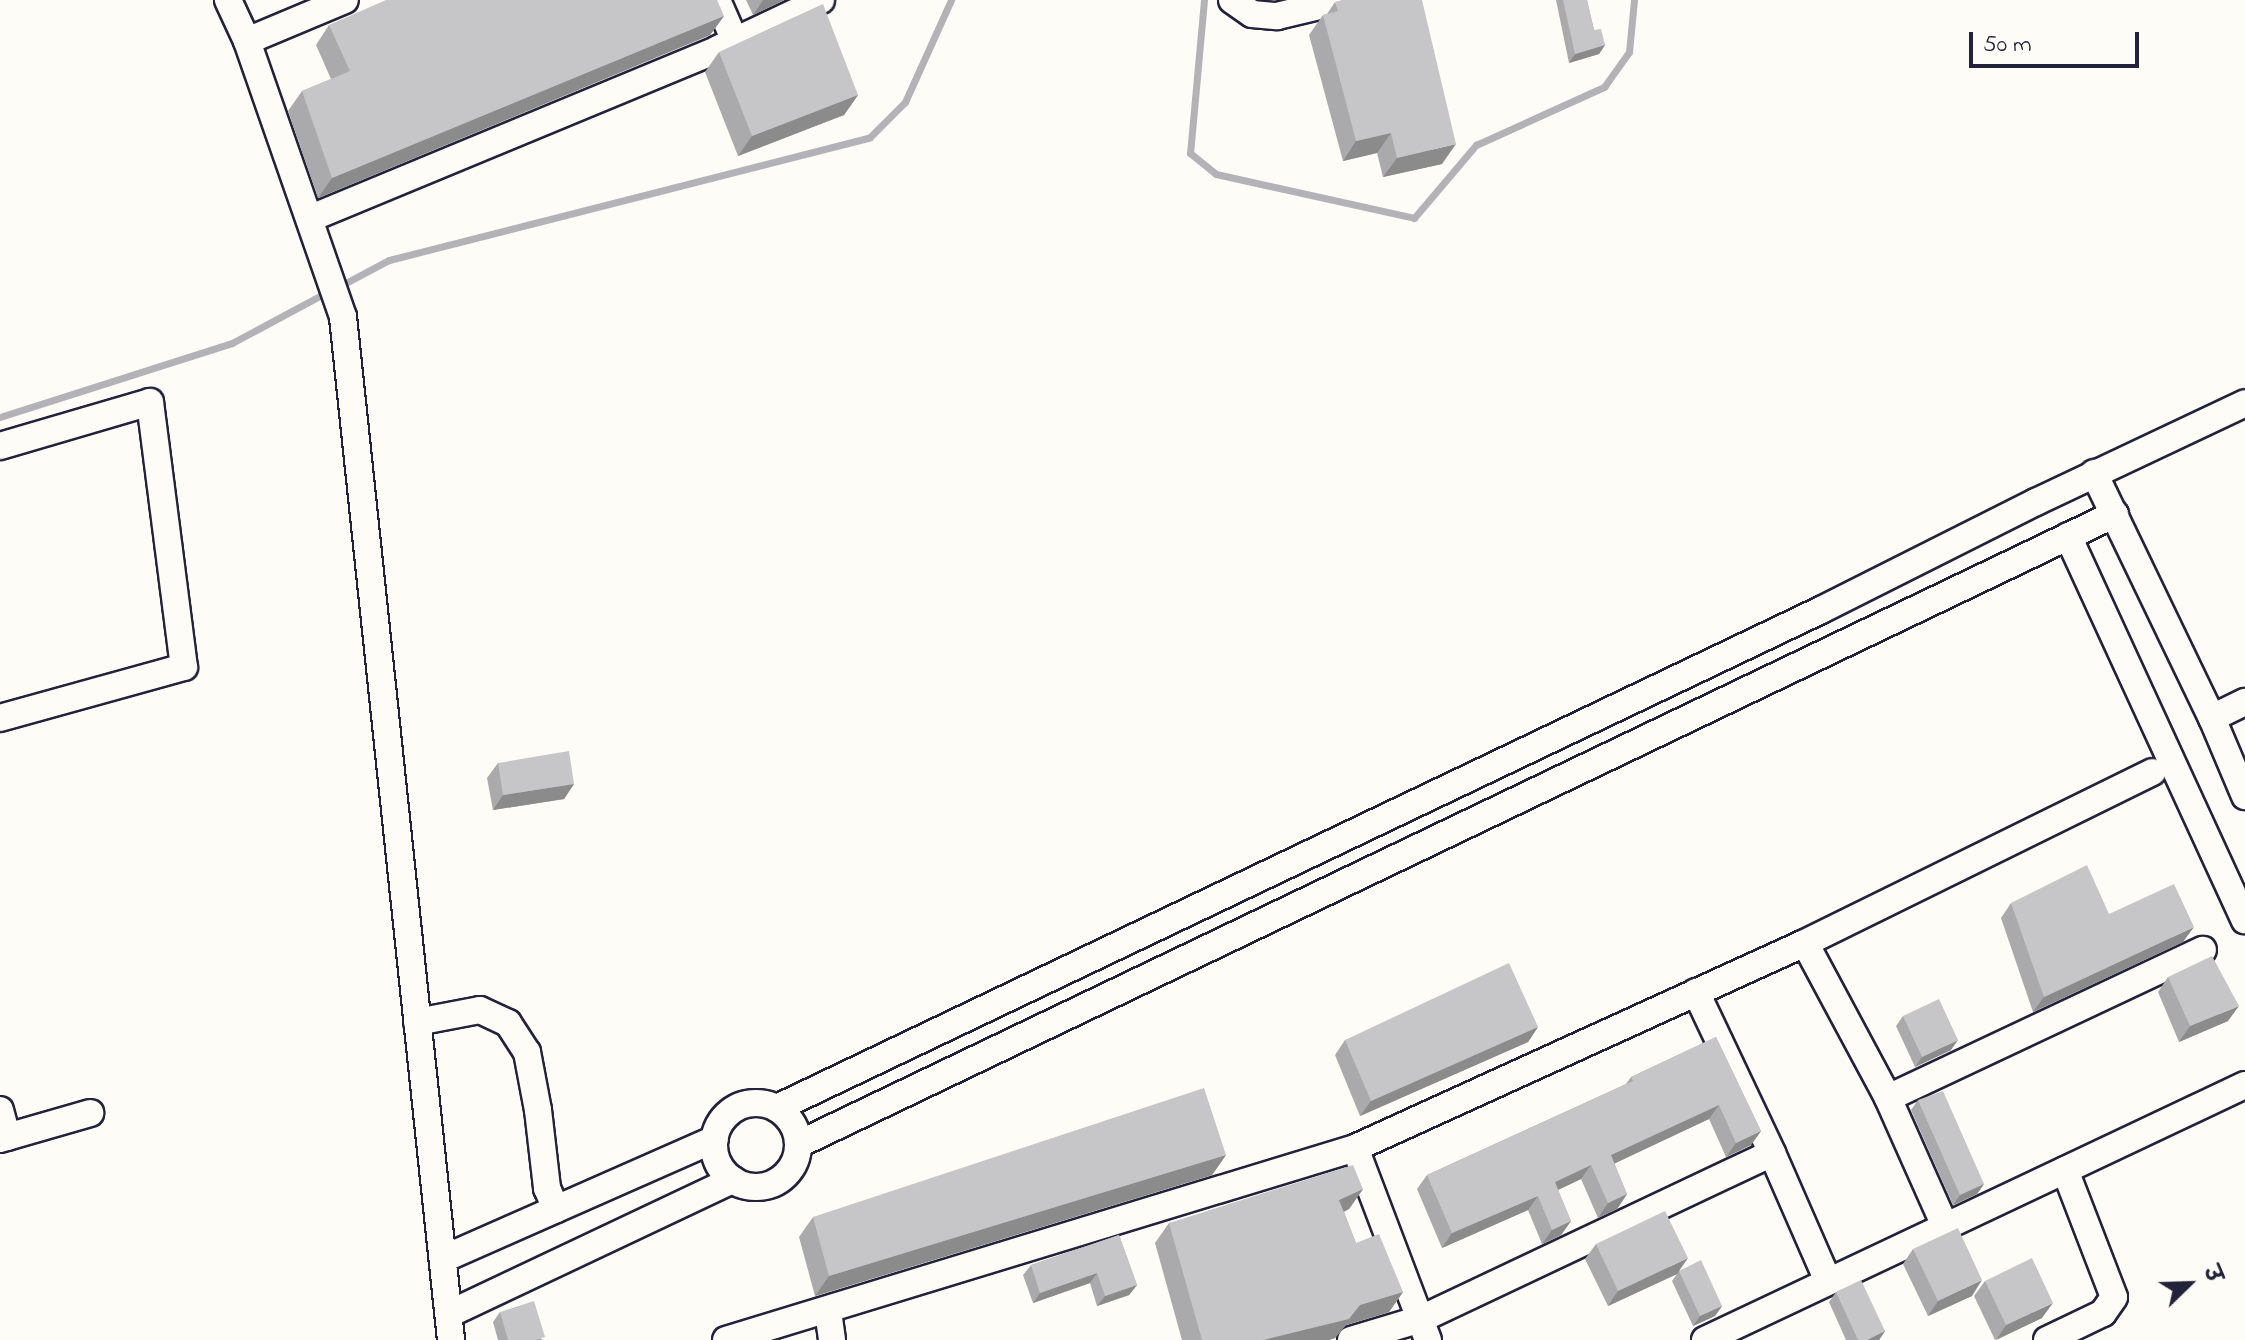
<!DOCTYPE html>
<html>
<head>
<meta charset="utf-8">
<style>
	body { margin:0 }
	#map { position:relative; width:2245px; height:1340px; overflow:hidden; background:#fdfcf7; font-family:"Indie Flower","Playpen Sans Deva",sans-serif }
	div>[style] { position:absolute }
	.stream>* { height:7px; margin:-3.5px; padding:0 3.5px; transform-origin:3.5px; border-radius:3.5px; background:#b2b2b7 }
	.roads { filter:drop-shadow(2px 0 #22223b) drop-shadow(-2px 0 #22223b) drop-shadow(0 2px #22223b) drop-shadow(0 -2px #22223b) }
	.minor>* { height:26px; margin:-13px; padding:0 13px; transform-origin:13px; border-radius:13px; background:#fdfcf7 }
	.minor>.ring { margin:-13px; padding:0; box-sizing:content-box; background:none; border:26px solid #fdfcf7; border-radius:50% }
	.wall>* { inset:0; background:#aaaaac }
	.shaded-wall>* { inset:0; background:#8b8b8c }
	.building>* { inset:0; background:#c6c6c8 }
	span { translate:-50% -50%; white-space:nowrap; text-align:center; line-height:1.15; -webkit-text-stroke:6px #fdfcf7; paint-order:stroke }
	.north { position:absolute; left:2149px; top:1244px; width:80px; height:80px; -webkit-text-stroke:6px #fdfcf7; paint-order:stroke; rotate:67deg; font-size:22px; font-weight:700; line-height:32px; text-align:center; color:#22223b }
	.north::after { content:''; display:block; margin:auto; width:28px; height:36px; background:#22223b; clip-path:polygon(50% 0,100% 100%,50% 72%,0 100%) }
	.scale { position:absolute; left:1969px; top:32px; width:170px; height:36px; box-sizing:border-box; border:4px solid #22223b; border-top:0; padding-left:10px; font-size:24px; line-height:28px; white-space:nowrap; color:#22223b; -webkit-text-stroke:6px #fdfcf7; paint-order:stroke }
</style>
</head>
<body>
<div id="map">
	<div class="stream">
		<div style="left:1204px;top:0;width:154px;rotate:95.2deg"></div>
		<div style="left:1190px;top:153px;width:33px;rotate:39deg"></div>
		<div style="left:1216px;top:174px;width:203px;rotate:12.5deg"></div>
		<div style="left:1414px;top:218px;width:96px;rotate:-49.7deg"></div>
		<div style="left:1476px;top:145px;width:141px;rotate:-24.4deg"></div>
		<div style="left:1604px;top:87px;width:43px;rotate:-54.5deg"></div>
		<div style="left:1629px;top:52px;width:52px;rotate:-84.5deg"></div>
		<div style="left:340px;top:286px;width:55px;rotate:-28deg"></div>
		<div style="left:389px;top:260px;width:496px;rotate:-14.3deg"></div>
		<div style="left:870px;top:137px;width:49px;rotate:-45deg"></div>
		<div style="left:905px;top:102px;width:112px;rotate:-65.7deg"></div>
		<div style="left:0;top:417px;width:244px;rotate:-17.7deg"></div>
		<div style="left:232px;top:343px;width:110px;rotate:-28.2deg"></div>
	</div>
	<div class="roads">
		<div class="minor">
			<div style="left:228px;top:0;width:45px;rotate:65.1deg"></div>
			<div style="left:247px;top:41px;width:292px;rotate:70.8deg"></div>
			<div style="left:343px;top:317px;width:1029px;rotate:83.97deg"></div>
			<div style="left:717px;top:0;width:45px;rotate:66.3deg"></div>
			<div style="left:1232px;top:0;width:24px;rotate:35deg"></div>
			<div style="left:1252px;top:14px;width:25px;rotate:5deg"></div>
			<div style="left:1277px;top:16px;width:69px;rotate:-13.4deg"></div>
			<div style="left:247px;top:41px;width:106px;rotate:-22.7deg"></div>
			<div style="left:311px;top:218px;width:441px;rotate:-22.5deg"></div>
			<div style="left:718px;top:49px;width:114px;rotate:-25.4deg"></div>
			<div style="left:0;top:446px;width:156px;rotate:-16.3deg"></div>
			<div style="left:150px;top:402px;width:267px;rotate:82.7deg"></div>
			<div style="left:184px;top:667px;width:191px;rotate:164.5deg"></div>
			<div style="left:2094px;top:473px;width:272px;rotate:64.3deg"></div>
			<div style="left:2212px;top:718px;width:85px;rotate:67.1deg"></div>
			<div style="left:2068px;top:536px;width:423px;rotate:65.3deg"></div>
			<div style="left:2212px;top:718px;width:37px;rotate:-26deg"></div>
			<div style="left:1805px;top:943px;width:176px;rotate:61.8deg"></div>
			<div style="left:1888px;top:1098px;width:348px;rotate:-25.2deg"></div>
			<div style="left:1696px;top:992px;width:178px;rotate:64.7deg"></div>
			<div style="left:417px;top:1022px;width:64px;rotate:-10.8deg"></div>
			<div style="left:480px;top:1010px;width:31px;rotate:25deg"></div>
			<div style="left:508px;top:1023px;width:35px;rotate:57deg"></div>
			<div style="left:527px;top:1052px;width:59px;rotate:79.3deg"></div>
			<div style="left:538px;top:1110px;width:79px;rotate:83.4deg"></div>
			<div style="left:547px;top:1188px;width:23px;rotate:67deg"></div>
			<div style="left:1888px;top:1098px;width:140px;rotate:66deg"></div>
			<div class="ring" style="left:714px;top:1103px;width:58px;height:58px"></div>
			<div style="left:777px;top:1108px;width:1157px;rotate:-25.5deg"></div>
			<div style="left:1821px;top:610px;width:241px;rotate:-26.7deg"></div>
			<div style="left:2036px;top:502px;width:231px;rotate:-25.3deg"></div>
			<div style="left:0;top:1110px;width:28px;rotate:75deg"></div>
			<div style="left:0;top:1139px;width:94px;rotate:-16.1deg"></div>
			<div style="left:799px;top:1144px;width:1459px;rotate:-25.58deg"></div>
			<div style="left:443px;top:1259px;width:297px;rotate:-23.8deg"></div>
			<div style="left:828px;top:1311px;width:29px;rotate:82deg"></div>
			<div style="left:449px;top:1314px;width:314px;rotate:-25.3deg"></div>
			<div style="left:726px;top:1340px;width:658px;rotate:-16.97deg"></div>
			<div style="left:1351px;top:1340px;width:73px;rotate:-16.7deg"></div>
			<div style="left:1421px;top:1319px;width:388px;rotate:-25.3deg"></div>
			<div style="left:1772px;top:1153px;width:140px;rotate:66.4deg"></div>
			<div style="left:1428px;top:1340px;width:205px;rotate:-110.8deg"></div>
			<div style="left:1355px;top:1148px;width:494px;rotate:-24.5deg"></div>
			<div style="left:1805px;top:943px;width:387px;rotate:-26.2deg"></div>
			<div style="left:1705px;top:1340px;width:597px;rotate:-25.28deg"></div>
			<div style="left:2047px;top:1340px;width:62px;rotate:-25.7deg"></div>
			<div style="left:2103px;top:1313px;width:19px;rotate:-55deg"></div>
			<div style="left:2114px;top:1297px;width:136px;rotate:-111.1deg"></div>
		</div>
	</div>
	<div class="wall">
		<div style="clip-path:polygon(746px 0,784px 0,753px 15px)"></div>
		<div style="clip-path:polygon(1556px 0,1587px 0,1594px 30px,1605px 45px,1599px 54px,1569px 63px)"></div>
		<div style="clip-path:polygon(1335px 2px,1442px 164px,1383px 177px,1377px 153px,1343px 161px,1309px 35px,1323px 15px,1327px 14px)"></div>
		<div style="clip-path:polygon(724px 16px,710px 35px,318px 198px,288px 111px,302px 91px,331px 79px,316px 45px,329px 25px)"></div>
		<div style="clip-path:polygon(719px 52px,858px 95px,844px 115px,738px 156px,705px 72px)"></div>
		<div style="clip-path:polygon(498px 763px,574px 784px,564px 799px,493px 810px,487px 778px)"></div>
		<div style="clip-path:polygon(2011px 903px,2109px 914px,2183px 942px,2033px 1012px,2001px 918px)"></div>
		<div style="clip-path:polygon(2168px 977px,2228px 1021px,2179px 1042px,2158px 992px)"></div>
		<div style="clip-path:polygon(1903px 1016px,1951px 1050px,1915px 1067px,1896px 1026px)"></div>
		<div style="clip-path:polygon(1538px 1027px,1528px 1042px,1360px 1116px,1335px 1055px,1345px 1040px)"></div>
		<div style="clip-path:polygon(1716px 1037px,1761px 1131px,1751px 1145px,1726px 1157px,1709px 1119px,1614px 1163px,1627px 1194px,1617px 1209px,1598px 1218px,1581px 1179px,1558px 1190px,1571px 1221px,1561px 1235px,1542px 1244px,1528px 1210px,1442px 1248px,1417px 1189px,1427px 1175px,1626px 1084px,1631px 1077px)"></div>
		<div style="clip-path:polygon(1918px 1100px,1984px 1184px,1977px 1194px,1953px 1205px,1911px 1110px)"></div>
		<div style="clip-path:polygon(1226px 1155px,1212px 1175px,815px 1296px,799px 1237px,813px 1217px)"></div>
		<div style="clip-path:polygon(1363px 1189px,1349px 1209px,1344px 1212px,1356px 1243px,1403px 1292px,1389px 1312px,1346px 1325px,1335px 1338px,1329px 1340px,1182px 1340px,1155px 1243px,1169px 1223px)"></div>
		<div style="clip-path:polygon(1119px 1235px,1137px 1285px,1129px 1295px,1097px 1306px,1090px 1283px,1033px 1303px,1023px 1275px,1031px 1265px)"></div>
		<div style="clip-path:polygon(1596px 1244px,1679px 1270px,1722px 1306px,1715px 1316px,1693px 1326px,1672px 1281px,1677px 1274px,1608px 1306px,1585px 1259px)"></div>
		<div style="clip-path:polygon(1913px 1249px,1972px 1296px,1928px 1316px,1903px 1264px)"></div>
		<div style="clip-path:polygon(1985px 1281px,2042px 1318px,1995px 1340px,1974px 1296px)"></div>
		<div style="clip-path:polygon(1836px 1292px,1885px 1331px,1879px 1340px,1846px 1340px,1829px 1302px)"></div>
		<div style="clip-path:polygon(500px 1312px,543px 1340px,498px 1340px,493px 1322px)"></div>
	</div>
	<div class="shaded-wall">
		<div style="clip-path:polygon(763px 0,784px 0,753px 15px)"></div>
		<div style="clip-path:polygon(724px 16px,710px 35px,318px 198px,332px 178px)"></div>
		<div style="clip-path:polygon(1605px 45px,1599px 54px,1569px 63px,1575px 54px)"></div>
		<div style="clip-path:polygon(858px 95px,844px 115px,738px 156px,752px 136px)"></div>
		<div style="clip-path:polygon(1391px 133px,1377px 153px,1343px 161px,1356px 141px)"></div>
		<div style="clip-path:polygon(1456px 144px,1442px 164px,1383px 177px,1397px 158px)"></div>
		<div style="clip-path:polygon(574px 784px,564px 799px,493px 810px,503px 795px)"></div>
		<div style="clip-path:polygon(2194px 927px,2183px 942px,2033px 1012px,2044px 997px)"></div>
		<div style="clip-path:polygon(2239px 1006px,2228px 1021px,2179px 1042px,2190px 1026px)"></div>
		<div style="clip-path:polygon(1538px 1027px,1528px 1042px,1360px 1116px,1371px 1101px)"></div>
		<div style="clip-path:polygon(1958px 1040px,1951px 1050px,1915px 1067px,1922px 1057px)"></div>
		<div style="clip-path:polygon(1719px 1105px,1709px 1119px,1601px 1170px,1611px 1155px)"></div>
		<div style="clip-path:polygon(1761px 1131px,1751px 1145px,1726px 1157px,1736px 1143px)"></div>
		<div style="clip-path:polygon(1226px 1155px,1212px 1175px,815px 1296px,829px 1276px)"></div>
		<div style="clip-path:polygon(1591px 1165px,1581px 1179px,1545px 1196px,1555px 1182px)"></div>
		<div style="clip-path:polygon(1984px 1184px,1977px 1194px,1953px 1205px,1960px 1195px)"></div>
		<div style="clip-path:polygon(1363px 1189px,1349px 1209px,1326px 1220px,1339px 1200px)"></div>
		<div style="clip-path:polygon(1627px 1194px,1617px 1209px,1598px 1218px,1608px 1203px)"></div>
		<div style="clip-path:polygon(1538px 1196px,1528px 1210px,1442px 1248px,1452px 1233px)"></div>
		<div style="clip-path:polygon(1571px 1221px,1561px 1235px,1542px 1244px,1552px 1230px)"></div>
		<div style="clip-path:polygon(1688px 1258px,1677px 1274px,1608px 1306px,1618px 1291px)"></div>
		<div style="clip-path:polygon(1097px 1273px,1090px 1283px,1033px 1303px,1040px 1293px)"></div>
		<div style="clip-path:polygon(1982px 1280px,1972px 1296px,1928px 1316px,1938px 1301px)"></div>
		<div style="clip-path:polygon(1137px 1285px,1129px 1295px,1097px 1306px,1105px 1296px)"></div>
		<div style="clip-path:polygon(1403px 1292px,1389px 1312px,1346px 1325px,1335px 1338px,1329px 1340px,1263px 1340px,1360px 1305px)"></div>
		<div style="clip-path:polygon(2053px 1303px,2042px 1318px,1996px 1340px,2006px 1325px)"></div>
		<div style="clip-path:polygon(1722px 1306px,1715px 1316px,1693px 1326px,1700px 1316px)"></div>
		<div style="clip-path:polygon(1885px 1331px,1879px 1340px,1867px 1340px)"></div>
	</div>
	<div class="building">
		<div style="clip-path:polygon(386px 0,717px 0,724px 16px,332px 178px,302px 91px,350px 71px,329px 25px)"></div>
		<div style="clip-path:polygon(1342px 0,1422px 0,1456px 144px,1397px 158px,1391px 133px,1356px 141px,1323px 15px,1338px 11px,1335px 2px)"></div>
		<div style="clip-path:polygon(1563px 0,1587px 0,1594px 30px,1601px 29px,1605px 45px,1575px 54px)"></div>
		<div style="clip-path:polygon(823px 4px,858px 95px,752px 136px,719px 52px)"></div>
		<div style="clip-path:polygon(569px 751px,574px 784px,503px 795px,498px 763px)"></div>
		<div style="clip-path:polygon(2087px 865px,2109px 914px,2174px 884px,2194px 927px,2044px 997px,2011px 903px)"></div>
		<div style="clip-path:polygon(2212px 956px,2239px 1006px,2190px 1026px,2168px 977px)"></div>
		<div style="clip-path:polygon(1509px 963px,1538px 1027px,1371px 1101px,1345px 1040px)"></div>
		<div style="clip-path:polygon(1939px 999px,1958px 1040px,1922px 1057px,1903px 1016px)"></div>
		<div style="clip-path:polygon(1716px 1037px,1761px 1131px,1736px 1143px,1719px 1105px,1611px 1155px,1627px 1194px,1608px 1203px,1591px 1165px,1555px 1182px,1571px 1221px,1552px 1230px,1538px 1196px,1452px 1233px,1427px 1175px,1633px 1081px,1631px 1077px)"></div>
		<div style="clip-path:polygon(1204px 1088px,1226px 1155px,829px 1276px,813px 1217px)"></div>
		<div style="clip-path:polygon(1943px 1091px,1984px 1184px,1960px 1195px,1918px 1100px)"></div>
		<div style="clip-path:polygon(1353px 1165px,1363px 1189px,1339px 1200px,1356px 1243px,1379px 1234px,1403px 1292px,1360px 1305px,1349px 1319px,1263px 1340px,1202px 1340px,1169px 1223px)"></div>
		<div style="clip-path:polygon(1665px 1211px,1688px 1258px,1618px 1291px,1596px 1244px)"></div>
		<div style="clip-path:polygon(1958px 1228px,1982px 1280px,1938px 1301px,1913px 1249px)"></div>
		<div style="clip-path:polygon(1119px 1235px,1137px 1285px,1105px 1296px,1097px 1273px,1040px 1293px,1031px 1265px)"></div>
		<div style="clip-path:polygon(2032px 1258px,2053px 1303px,2006px 1325px,1985px 1281px)"></div>
		<div style="clip-path:polygon(1701px 1260px,1722px 1306px,1700px 1316px,1679px 1271px)"></div>
		<div style="clip-path:polygon(1861px 1280px,1885px 1331px,1867px 1340px,1858px 1340px,1836px 1292px)"></div>
		<div style="clip-path:polygon(534px 1301px,545px 1337px,535px 1340px,508px 1340px,500px 1312px)"></div>
	</div>
	<div class="north">उ</div>
	<div class="scale">50 m</div>
</div>
</body>
</html>
